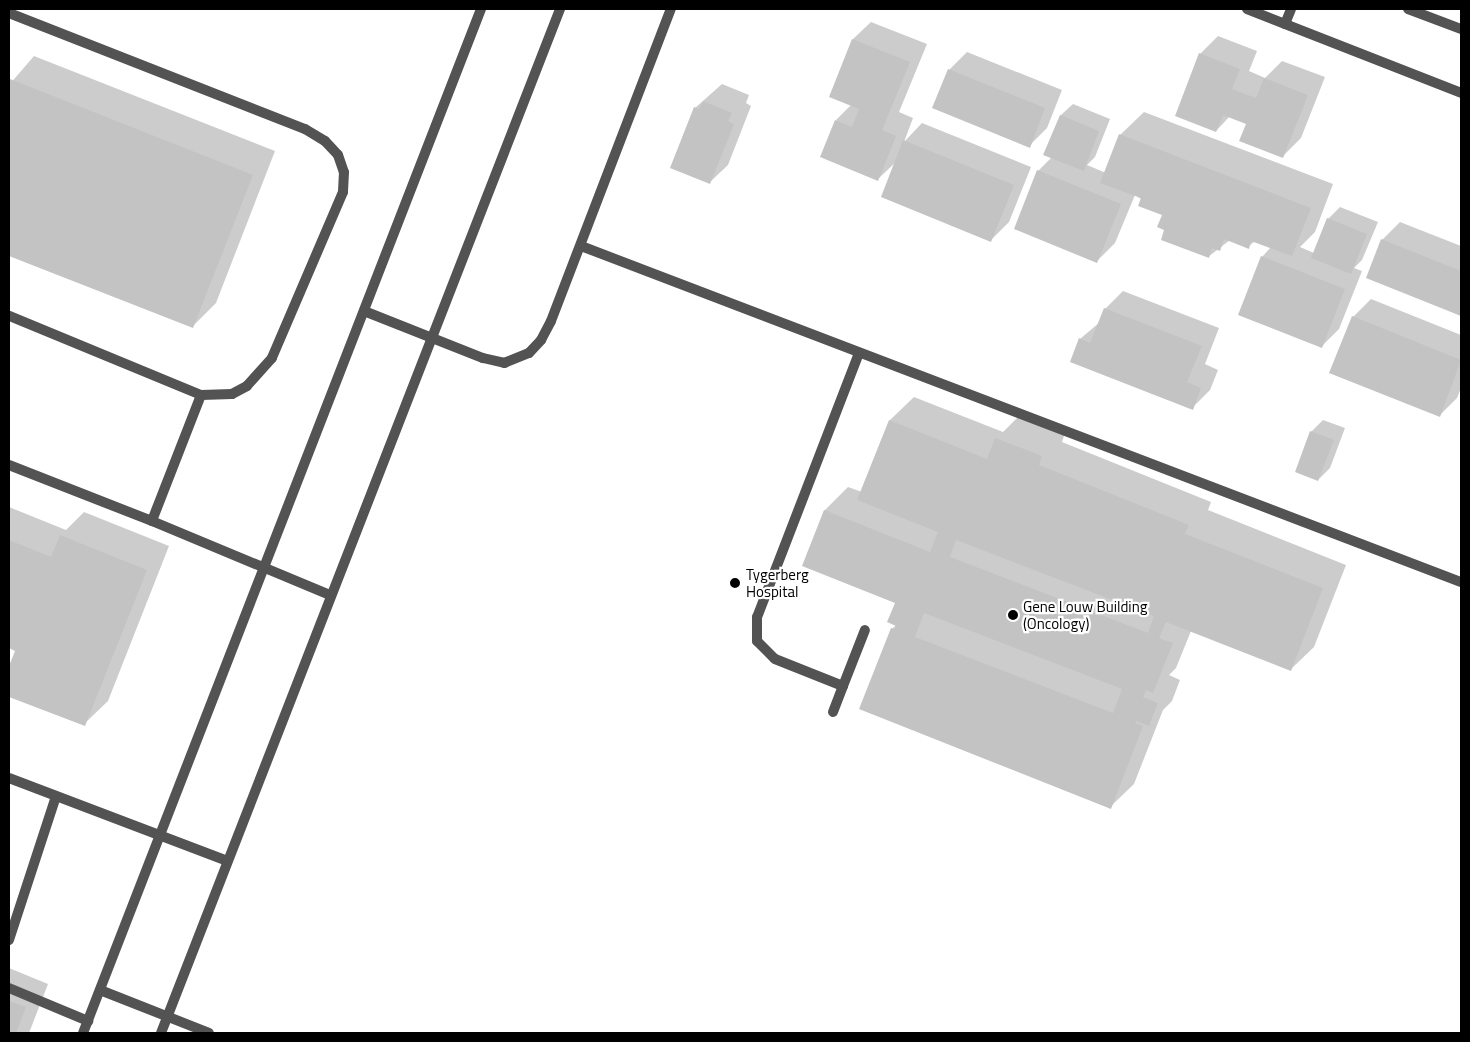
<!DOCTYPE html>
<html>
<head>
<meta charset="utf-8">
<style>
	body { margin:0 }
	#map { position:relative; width:1470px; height:1042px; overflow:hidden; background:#fff; font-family:"Titillium Web",sans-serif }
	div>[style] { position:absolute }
	.shadow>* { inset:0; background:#0003 }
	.building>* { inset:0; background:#c3c3c3 }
	.lane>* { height:10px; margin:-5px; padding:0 5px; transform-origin:5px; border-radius:5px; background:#535353 }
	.street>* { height:10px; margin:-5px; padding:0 5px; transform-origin:5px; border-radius:5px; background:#535353 }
	.dots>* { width:14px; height:14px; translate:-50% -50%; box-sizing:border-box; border:2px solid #fff; border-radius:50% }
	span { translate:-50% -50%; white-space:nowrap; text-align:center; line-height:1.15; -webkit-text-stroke:4.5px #fff; paint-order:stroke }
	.poi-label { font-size:15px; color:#000 }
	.left { translate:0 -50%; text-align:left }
	.frame { position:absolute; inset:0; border:10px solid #000; pointer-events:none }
</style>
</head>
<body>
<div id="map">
	<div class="shadow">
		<div style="clip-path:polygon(871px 22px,927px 44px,899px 112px,913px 118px,904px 142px,922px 123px,1031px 167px,1009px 222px,991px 240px,897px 161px,878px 179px,836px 120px,852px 104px,831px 96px,853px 39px)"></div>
		<div style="clip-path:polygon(1218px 36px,1257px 51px,1249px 71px,1265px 78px,1282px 61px,1325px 77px,1301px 138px,1283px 156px,1247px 123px,1230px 116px,1216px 131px,1200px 54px)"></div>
		<div style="clip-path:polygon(967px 52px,1062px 90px,1047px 128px,1029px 146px,949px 70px)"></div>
		<div style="clip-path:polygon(34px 56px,275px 151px,216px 303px,192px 327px,9px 254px,9px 85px)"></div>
		<div style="clip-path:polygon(722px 84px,749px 95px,746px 103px,751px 106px,728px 165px,710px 182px,695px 108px)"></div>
		<div style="clip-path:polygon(1073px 104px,1110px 119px,1095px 157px,1087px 165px,1106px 173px,1120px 135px,1144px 112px,1333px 184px,1315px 232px,1300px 247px,1314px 253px,1328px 219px,1340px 207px,1378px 222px,1362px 260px,1354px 268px,1362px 271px,1339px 329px,1321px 347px,1262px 257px,1271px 247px,1255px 241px,1248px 247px,1230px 240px,1208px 257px,1163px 214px,1135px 195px,1115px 243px,1097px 261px,1038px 171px,1052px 157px,1061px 115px)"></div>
		<div style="clip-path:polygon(1400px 222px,1461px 246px,1461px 315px,1368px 277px,1382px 240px)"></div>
		<div style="clip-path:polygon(1123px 291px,1219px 328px,1205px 364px,1218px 370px,1210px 390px,1192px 408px,1080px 339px,1100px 322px,1105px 309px)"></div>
		<div style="clip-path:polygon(1371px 299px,1461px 335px,1461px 388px,1457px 398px,1439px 416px,1353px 317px)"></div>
		<div style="clip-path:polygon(914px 397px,1003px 432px,1020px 415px,1065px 433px,1062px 442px,1211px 502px,1208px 510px,1346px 565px,1314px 647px,1290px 670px,1191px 631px,1176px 668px,1169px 675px,1180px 680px,1172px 701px,1163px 710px,1134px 784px,1110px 807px,892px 629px,896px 625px,896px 602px,803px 565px,825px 510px,848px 487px,862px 492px,890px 420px)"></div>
		<div style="clip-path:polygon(1323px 420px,1345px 428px,1330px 468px,1318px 480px,1311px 432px)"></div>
		<div style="clip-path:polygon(9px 507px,66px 530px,84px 512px,169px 546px,108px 701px,84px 724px,9px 695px,9px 670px,16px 650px,9px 647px)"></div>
		<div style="clip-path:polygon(9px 968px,48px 984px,29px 1033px,9px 1033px)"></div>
	</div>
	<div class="building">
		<div style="clip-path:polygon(852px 39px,910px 62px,882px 130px,896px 136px,878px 181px,820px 157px,835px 120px,852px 127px,859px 109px,829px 97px)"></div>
		<div style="clip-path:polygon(1199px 53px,1240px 69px,1232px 89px,1256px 98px,1264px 78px,1308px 95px,1283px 158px,1239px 141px,1246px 124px,1223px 115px,1216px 132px,1175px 116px)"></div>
		<div style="clip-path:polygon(948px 69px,1045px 108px,1030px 148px,932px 108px)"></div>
		<div style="clip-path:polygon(10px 79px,253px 175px,193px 328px,9px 256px)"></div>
		<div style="clip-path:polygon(703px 101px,732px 113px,728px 121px,734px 124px,710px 184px,670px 168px,694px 107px,699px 109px)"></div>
		<div style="clip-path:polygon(1060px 115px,1099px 131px,1084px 171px,1043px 155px)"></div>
		<div style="clip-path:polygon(1119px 134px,1311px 208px,1292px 256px,1251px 241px,1249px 249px,1224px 239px,1220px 251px,1212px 248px,1209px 258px,1161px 240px,1164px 230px,1157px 227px,1162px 215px,1138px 206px,1141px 198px,1100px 183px)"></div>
		<div style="clip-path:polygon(903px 140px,1014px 185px,991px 242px,881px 197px)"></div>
		<div style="clip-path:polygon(1037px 170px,1121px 204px,1097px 263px,1014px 229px)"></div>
		<div style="clip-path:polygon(1327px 218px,1367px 234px,1351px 274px,1311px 258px)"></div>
		<div style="clip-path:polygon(1381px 239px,1461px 271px,1461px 316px,1366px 278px)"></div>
		<div style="clip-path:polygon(1261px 256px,1345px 289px,1322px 348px,1238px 315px)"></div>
		<div style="clip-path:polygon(1104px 308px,1202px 346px,1187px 382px,1201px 388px,1193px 410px,1070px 362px,1079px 338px,1090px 343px)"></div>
		<div style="clip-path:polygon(1352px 316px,1461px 360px,1440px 417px,1329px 373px)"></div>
		<div style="clip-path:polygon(evenodd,889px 420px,987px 459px,995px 438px,1042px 456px,1039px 465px,1189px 525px,1185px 534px,1323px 588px,1291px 671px,1166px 622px,1159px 638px,1173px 643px,1153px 693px,1146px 690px,1143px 697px,1158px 703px,1149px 726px,1136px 721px,1135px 723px,1143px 726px,1111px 809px,859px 709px,891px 628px,895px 629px,896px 626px,887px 622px,895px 603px,802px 566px,824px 510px,930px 552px,938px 532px,857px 500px,889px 420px,956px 540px,1154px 616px,1148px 633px,950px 557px,956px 540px,889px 420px,924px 613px,1122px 689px,1113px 713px,915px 637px,924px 613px)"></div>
		<div style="clip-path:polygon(1310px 431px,1334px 440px,1318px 481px,1295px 472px)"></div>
		<div style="clip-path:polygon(60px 535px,147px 570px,85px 726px,9px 697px,9px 666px,15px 651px,9px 648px,9px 540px,51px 557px)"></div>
		<div style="clip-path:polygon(9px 1001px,26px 1007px,16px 1033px,9px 1033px)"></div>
	</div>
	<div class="lane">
		<div style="left:9px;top:13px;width:318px;rotate:21.4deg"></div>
		<div style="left:305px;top:129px;width:23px;rotate:31deg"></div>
		<div style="left:325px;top:141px;width:19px;rotate:47deg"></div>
		<div style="left:338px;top:155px;width:18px;rotate:71deg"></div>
		<div style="left:344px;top:172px;width:20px;rotate:93deg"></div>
		<div style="left:343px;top:192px;width:181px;rotate:113.2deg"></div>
		<div style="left:272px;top:358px;width:38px;rotate:132deg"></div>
		<div style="left:247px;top:386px;width:17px;rotate:152deg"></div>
		<div style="left:232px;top:394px;width:31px;rotate:178deg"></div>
		<div style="left:201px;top:395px;width:208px;rotate:-157.6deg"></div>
		<div style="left:581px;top:246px;width:942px;rotate:20.9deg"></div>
		<div style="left:364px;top:311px;width:128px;rotate:21.6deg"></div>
		<div style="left:483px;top:358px;width:22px;rotate:13deg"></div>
		<div style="left:504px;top:363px;width:27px;rotate:-22deg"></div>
		<div style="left:529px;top:353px;width:18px;rotate:-47deg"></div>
		<div style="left:541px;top:340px;width:21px;rotate:-62deg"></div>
		<div style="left:551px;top:321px;width:334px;rotate:-69deg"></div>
		<div style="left:859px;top:353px;width:283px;rotate:111.1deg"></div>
		<div style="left:757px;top:617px;width:24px;rotate:90deg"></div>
		<div style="left:757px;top:641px;width:25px;rotate:45deg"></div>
		<div style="left:775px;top:659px;width:73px;rotate:21.7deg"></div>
		<div style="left:843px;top:686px;width:60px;rotate:-68.6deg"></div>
		<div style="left:201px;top:395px;width:135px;rotate:111.3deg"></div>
		<div style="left:152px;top:521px;width:193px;rotate:22.6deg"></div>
		<div style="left:9px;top:465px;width:154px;rotate:21.4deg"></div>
		<div style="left:833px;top:712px;width:28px;rotate:-69deg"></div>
		<div style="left:9px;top:778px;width:233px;rotate:20.8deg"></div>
		<div style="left:9px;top:940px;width:151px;rotate:-71.9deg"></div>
		<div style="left:9px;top:988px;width:86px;rotate:22.7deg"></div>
		<div style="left:100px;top:990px;width:117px;rotate:21.5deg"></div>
	</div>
	<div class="street">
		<div style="left:1247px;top:9px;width:230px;rotate:21.4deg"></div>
		<div style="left:1408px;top:9px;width:57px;rotate:20.7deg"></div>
		<div style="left:1285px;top:24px;width:16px;rotate:-68deg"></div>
		<div style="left:83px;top:1033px;width:1099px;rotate:-68.76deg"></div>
		<div style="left:161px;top:1033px;width:1099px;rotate:-68.71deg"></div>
	</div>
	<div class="dots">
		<div style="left:735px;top:583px;background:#000"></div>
		<div style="left:1013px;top:615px;background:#000"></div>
	</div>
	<div class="poi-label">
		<span class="left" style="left:746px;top:583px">Tygerberg<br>Hospital</span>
		<span class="left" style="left:1023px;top:615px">Gene Louw Building<br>(Oncology)</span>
	</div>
	<div class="frame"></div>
</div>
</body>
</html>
